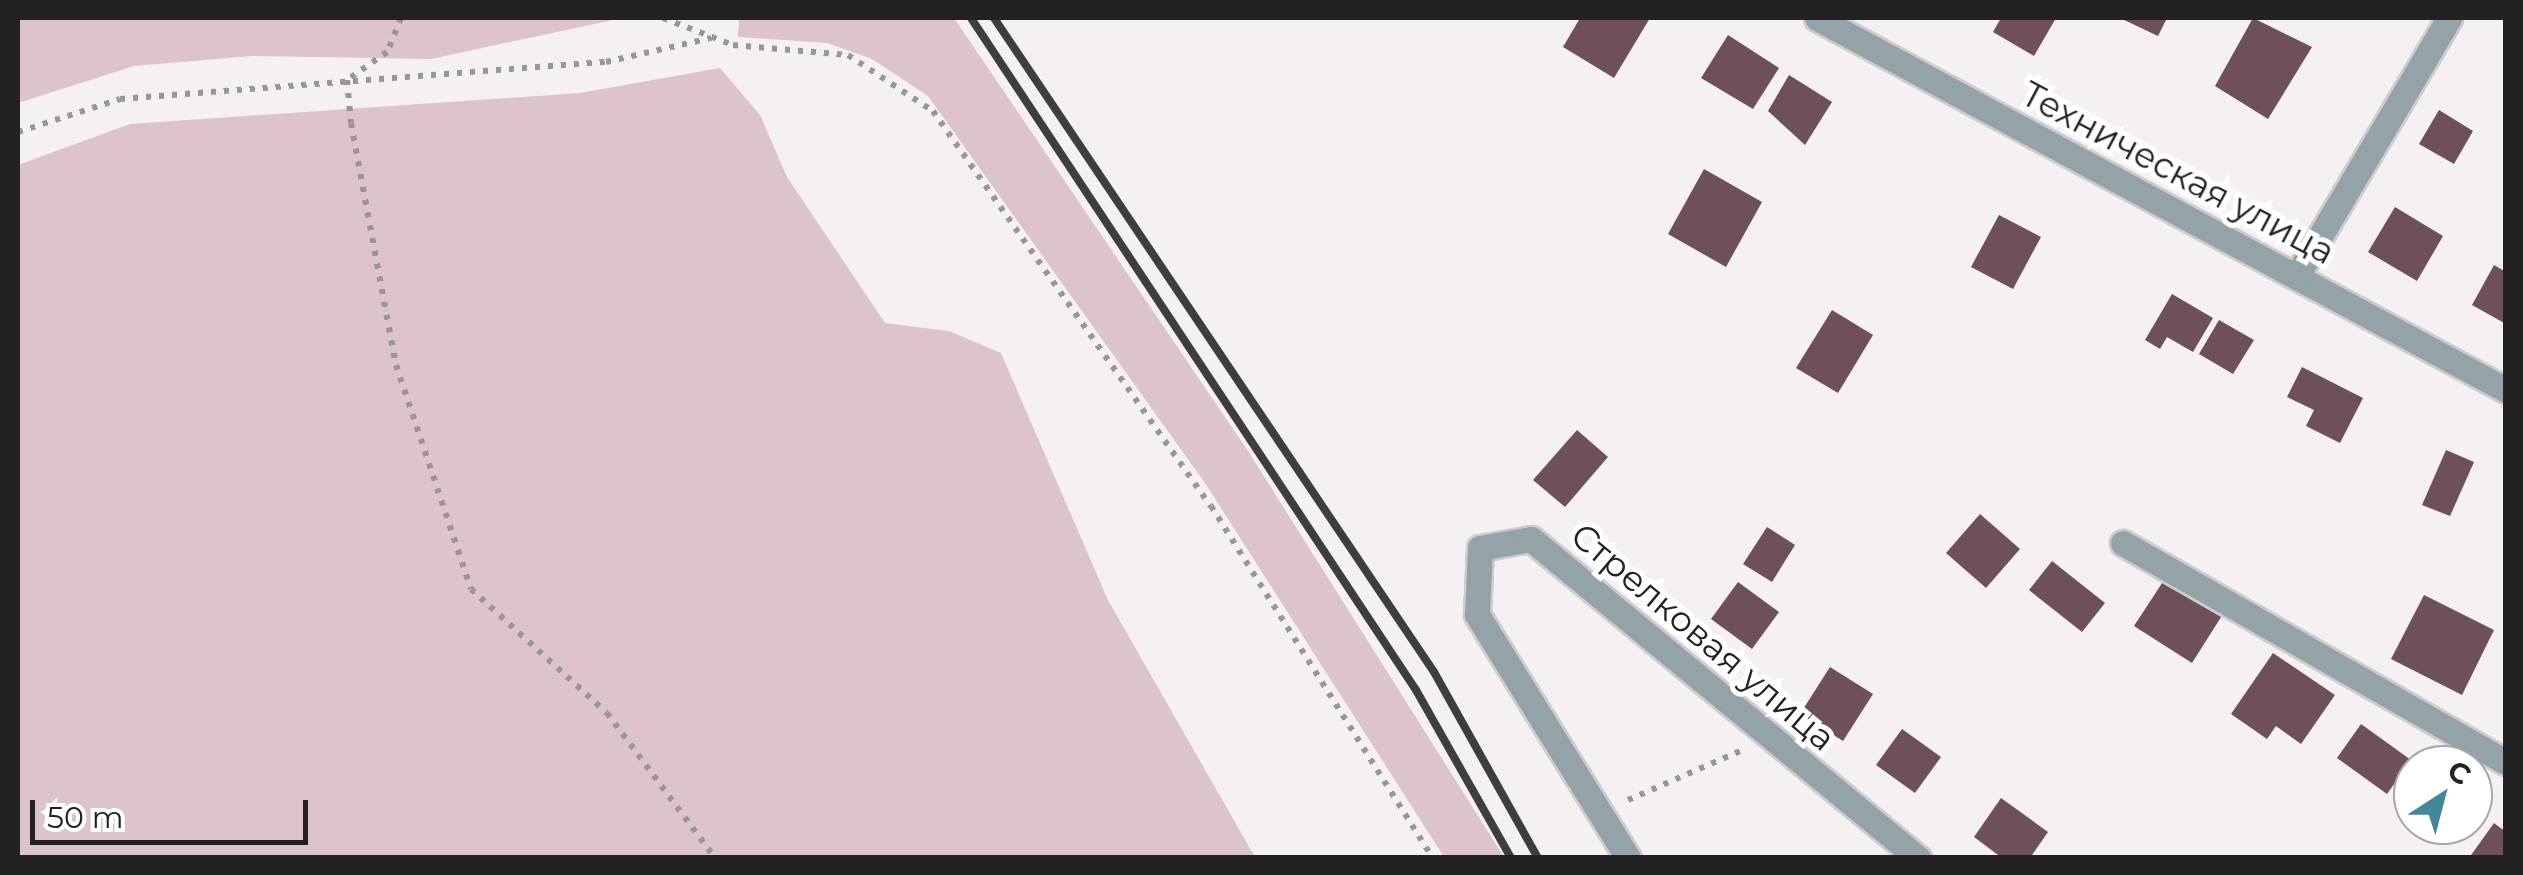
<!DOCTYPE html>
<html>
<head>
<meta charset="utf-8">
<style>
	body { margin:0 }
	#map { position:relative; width:2523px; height:875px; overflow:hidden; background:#f5f1f2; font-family:Montserrat,sans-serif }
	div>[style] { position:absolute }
	.green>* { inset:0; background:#ddc3cc }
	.building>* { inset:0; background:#6d505a }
	.path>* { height:6px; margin-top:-3px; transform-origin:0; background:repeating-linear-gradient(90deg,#999697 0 5px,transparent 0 13px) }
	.roads { filter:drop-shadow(2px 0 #cfcccd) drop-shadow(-2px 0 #cfcccd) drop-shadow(0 2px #cfcccd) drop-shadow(0 -2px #cfcccd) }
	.minor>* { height:25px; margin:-12.5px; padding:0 12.5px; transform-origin:12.5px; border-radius:12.5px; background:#94a3a7 }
	.rail>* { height:8px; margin:-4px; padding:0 4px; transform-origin:4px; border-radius:4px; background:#3f3d3e }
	span { translate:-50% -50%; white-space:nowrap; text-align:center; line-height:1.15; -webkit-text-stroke:10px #fff; paint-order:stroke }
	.street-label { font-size:35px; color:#232122 }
	.frame { position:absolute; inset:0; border:20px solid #232122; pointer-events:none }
	.north { position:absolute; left:2393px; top:745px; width:100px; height:100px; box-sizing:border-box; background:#fff; border:2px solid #a7a6a7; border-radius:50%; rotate:36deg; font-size:28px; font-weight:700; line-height:40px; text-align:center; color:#232122 }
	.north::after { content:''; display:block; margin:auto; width:35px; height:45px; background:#448797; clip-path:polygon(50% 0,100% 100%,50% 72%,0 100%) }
	.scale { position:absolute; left:30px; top:800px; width:278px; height:45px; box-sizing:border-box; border:5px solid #232122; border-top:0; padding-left:12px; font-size:30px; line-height:35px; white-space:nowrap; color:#232122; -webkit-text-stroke:8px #fff; paint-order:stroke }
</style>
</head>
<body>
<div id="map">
	<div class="green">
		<div style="clip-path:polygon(18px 18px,622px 18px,431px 59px,252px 56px,134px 66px,18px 103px)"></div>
		<div style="clip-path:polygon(739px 18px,954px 18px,1248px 451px,1504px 857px,1444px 857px,1205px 483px,928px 96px,872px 59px,827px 43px,738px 37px)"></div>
		<div style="clip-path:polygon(720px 68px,760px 115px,787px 177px,885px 323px,949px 331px,1001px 353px,1108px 600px,1255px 857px,18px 857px,18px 165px,130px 124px,580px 93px)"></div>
	</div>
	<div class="building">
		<div style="clip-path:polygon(1580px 18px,1650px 18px,1614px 78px,1563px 47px)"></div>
		<div style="clip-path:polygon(2001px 18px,2056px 18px,2034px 56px,1993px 32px)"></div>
		<div style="clip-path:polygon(2120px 18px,2167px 18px,2158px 36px)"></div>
		<div style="clip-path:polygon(2253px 18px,2312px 47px,2268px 119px,2215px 86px)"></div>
		<div style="clip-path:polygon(1728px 35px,1779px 68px,1753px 109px,1701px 78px)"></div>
		<div style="clip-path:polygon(1789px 75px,1832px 102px,1805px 145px,1768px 111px)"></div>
		<div style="clip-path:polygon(2439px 110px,2473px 131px,2454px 164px,2419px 144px)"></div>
		<div style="clip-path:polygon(1704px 169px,1762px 202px,1726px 267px,1668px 234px)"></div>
		<div style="clip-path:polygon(2395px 207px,2443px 236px,2417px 281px,2368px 252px)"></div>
		<div style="clip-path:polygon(1999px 215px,2041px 237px,2013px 289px,1971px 267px)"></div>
		<div style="clip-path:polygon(2494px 265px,2506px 272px,2506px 324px,2472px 305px)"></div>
		<div style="clip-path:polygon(2172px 294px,2213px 318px,2193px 352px,2167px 337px,2160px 349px,2145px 340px)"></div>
		<div style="clip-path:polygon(1832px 310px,1873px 335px,1838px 393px,1796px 368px)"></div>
		<div style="clip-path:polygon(2219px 320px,2254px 340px,2233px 374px,2199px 354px)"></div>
		<div style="clip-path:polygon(2302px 367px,2363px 398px,2340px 443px,2306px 426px,2314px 410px,2287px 397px)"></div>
		<div style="clip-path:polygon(1577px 430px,1608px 457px,1565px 507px,1533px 480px)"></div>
		<div style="clip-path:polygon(2446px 450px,2474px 462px,2450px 516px,2422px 505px)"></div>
		<div style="clip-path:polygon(1980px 514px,2020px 549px,1986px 588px,1946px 553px)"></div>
		<div style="clip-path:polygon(1767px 527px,1795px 545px,1772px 582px,1743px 564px)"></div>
		<div style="clip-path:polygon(2052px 561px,2105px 603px,2082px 632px,2029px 590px)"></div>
		<div style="clip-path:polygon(2166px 577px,2223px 614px,2192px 663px,2134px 626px)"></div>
		<div style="clip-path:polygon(1738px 582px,1779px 612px,1752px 649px,1711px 619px)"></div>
		<div style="clip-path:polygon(2424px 595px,2494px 630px,2462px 695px,2391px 659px)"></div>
		<div style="clip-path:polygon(2273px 653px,2335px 695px,2301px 744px,2276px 726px,2267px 739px,2231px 714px)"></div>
		<div style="clip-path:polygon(1830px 667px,1873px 694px,1843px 741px,1800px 714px)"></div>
		<div style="clip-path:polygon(2361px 724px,2411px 760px,2387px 794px,2337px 758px)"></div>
		<div style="clip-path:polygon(1902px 729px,1941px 757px,1915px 793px,1876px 765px)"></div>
		<div style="clip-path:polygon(2001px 798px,2048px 832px,2030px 858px,2002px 858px,1974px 837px)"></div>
		<div style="clip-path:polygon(2494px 823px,2506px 832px,2506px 858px,2469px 858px)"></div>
	</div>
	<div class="path">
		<div style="left:401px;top:18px;width:37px;rotate:112deg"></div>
		<div style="left:387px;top:52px;width:49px;rotate:145deg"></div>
		<div style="left:347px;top:80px;width:43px;rotate:84.7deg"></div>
		<div style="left:351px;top:123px;width:246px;rotate:79.5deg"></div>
		<div style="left:396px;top:365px;width:236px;rotate:71.5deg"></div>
		<div style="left:471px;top:589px;width:184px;rotate:42.4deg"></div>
		<div style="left:607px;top:713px;width:181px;rotate:53.3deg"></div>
		<div style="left:663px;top:18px;width:75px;rotate:21.1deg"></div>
		<div style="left:733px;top:45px;width:115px;rotate:5deg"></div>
		<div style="left:848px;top:55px;width:102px;rotate:33.4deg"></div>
		<div style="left:933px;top:111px;width:483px;rotate:54.9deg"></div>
		<div style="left:1211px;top:506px;width:416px;rotate:57.8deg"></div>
		<div style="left:18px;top:132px;width:107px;rotate:-17.9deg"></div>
		<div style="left:120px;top:99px;width:487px;rotate:-4.4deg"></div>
		<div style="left:606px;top:62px;width:108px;rotate:-12.9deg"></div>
		<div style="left:1628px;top:800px;width:122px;rotate:-23.6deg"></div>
	</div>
	<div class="roads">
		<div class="minor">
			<div style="left:1817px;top:18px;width:783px;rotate:28.37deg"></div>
			<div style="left:2296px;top:277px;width:301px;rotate:-59.4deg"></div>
			<div style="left:2123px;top:543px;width:441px;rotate:29.8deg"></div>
			<div style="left:1628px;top:858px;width:287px;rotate:-121.8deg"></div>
			<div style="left:1477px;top:614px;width:66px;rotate:-87.4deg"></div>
			<div style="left:1480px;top:548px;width:52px;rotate:-10deg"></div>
			<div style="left:1531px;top:539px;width:502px;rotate:39.5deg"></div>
		</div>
	</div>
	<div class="rail">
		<div style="left:971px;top:18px;width:806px;rotate:56.49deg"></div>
		<div style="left:1416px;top:690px;width:193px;rotate:60.5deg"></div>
		<div style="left:994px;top:18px;width:788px;rotate:56.07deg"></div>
		<div style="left:1434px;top:672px;width:213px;rotate:60.8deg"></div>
	</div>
	<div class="street-label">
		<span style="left:2178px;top:173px;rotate:28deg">Техническая улица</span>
		<span style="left:1703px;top:637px;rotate:40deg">Стрелковая улица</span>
	</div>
	<div class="frame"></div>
	<div class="north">С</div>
	<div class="scale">50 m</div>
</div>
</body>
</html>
